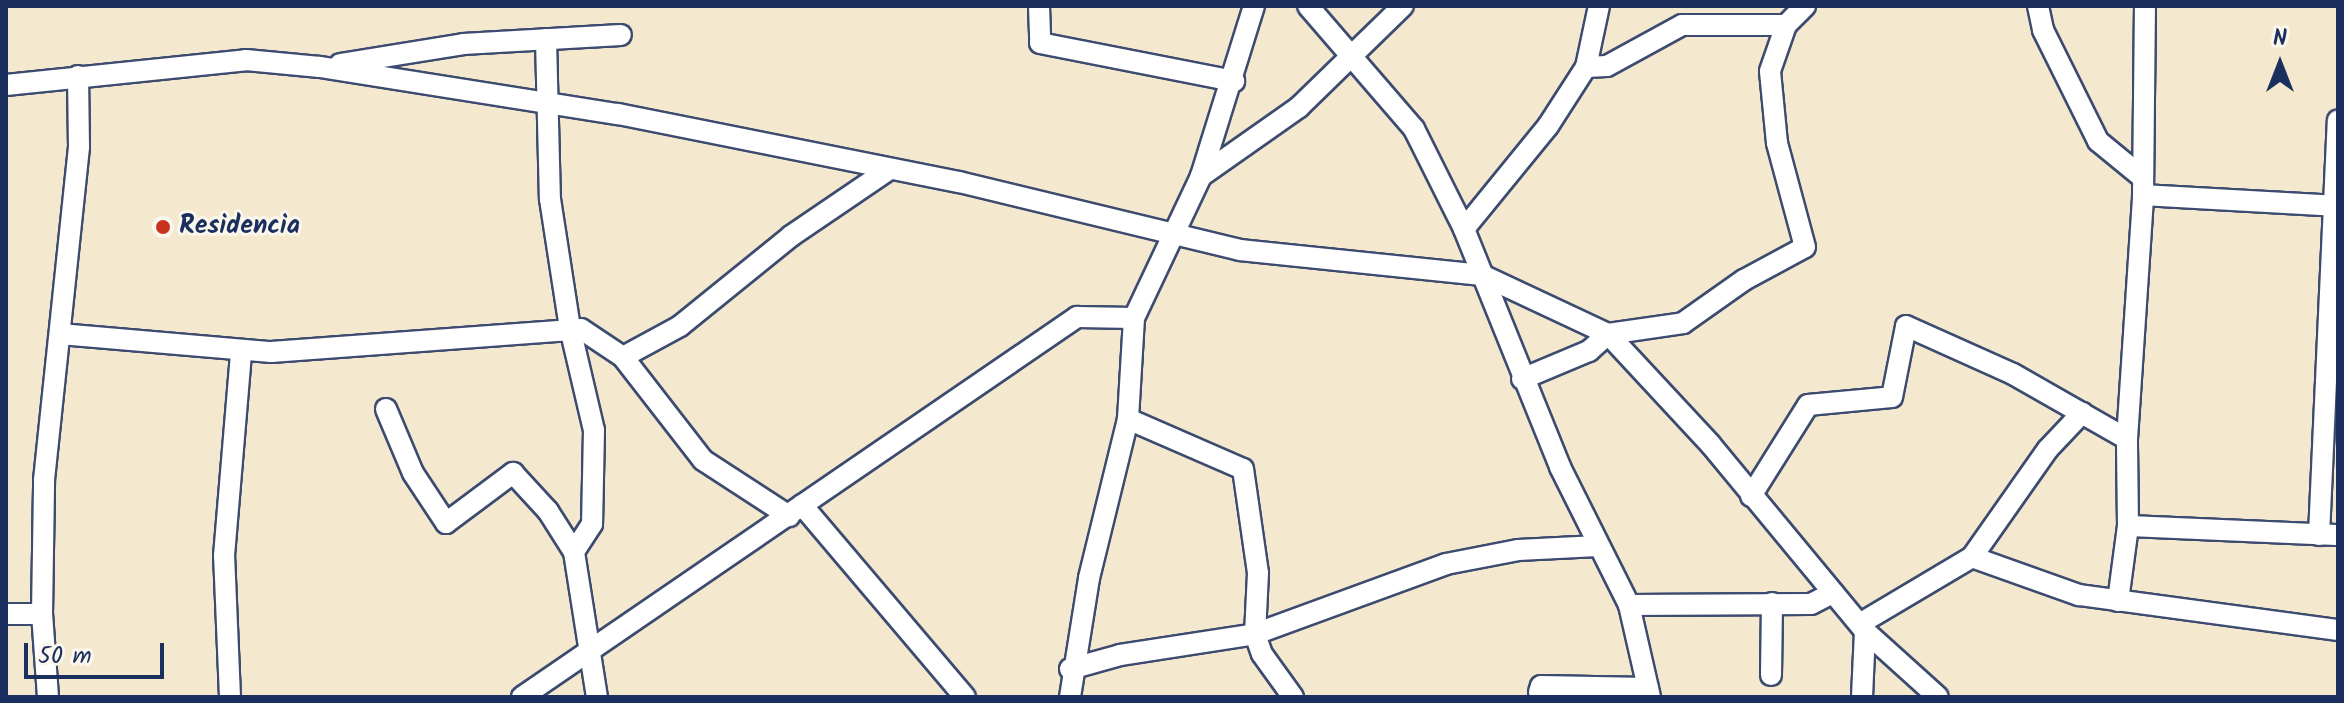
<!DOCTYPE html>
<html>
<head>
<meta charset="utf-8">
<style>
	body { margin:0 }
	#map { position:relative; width:2344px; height:703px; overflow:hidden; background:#f4e8cf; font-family:Kalam,sans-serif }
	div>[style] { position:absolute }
	.roads { filter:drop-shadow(2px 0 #3c4b6f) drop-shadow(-2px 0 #3c4b6f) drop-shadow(0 2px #3c4b6f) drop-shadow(0 -2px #3c4b6f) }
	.minor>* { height:20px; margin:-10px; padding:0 10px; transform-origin:10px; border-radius:10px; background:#fff }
	.dots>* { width:22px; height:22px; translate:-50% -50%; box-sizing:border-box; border:4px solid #fbf7ec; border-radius:50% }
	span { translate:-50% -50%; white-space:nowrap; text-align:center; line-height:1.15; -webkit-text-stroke:6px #fbf7ec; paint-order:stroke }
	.poi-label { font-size:26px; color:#1b2f5e; font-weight:700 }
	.left { translate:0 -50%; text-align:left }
	.frame { position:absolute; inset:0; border:8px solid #1b2f5e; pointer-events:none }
	.north { position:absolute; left:2240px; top:24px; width:80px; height:80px; -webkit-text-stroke:6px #fbf7ec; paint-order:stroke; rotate:0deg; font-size:22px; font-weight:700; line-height:32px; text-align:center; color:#1b2f5e }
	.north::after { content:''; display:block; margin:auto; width:28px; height:36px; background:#1b2f5e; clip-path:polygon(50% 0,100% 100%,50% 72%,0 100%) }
	.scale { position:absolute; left:24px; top:643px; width:140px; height:36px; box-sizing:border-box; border:4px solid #1b2f5e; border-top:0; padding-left:10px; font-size:24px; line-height:28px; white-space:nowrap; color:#1b2f5e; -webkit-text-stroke:6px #fbf7ec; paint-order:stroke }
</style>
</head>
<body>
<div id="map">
	<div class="roads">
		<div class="minor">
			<div style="left:1039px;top:6px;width:37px;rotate:88deg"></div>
			<div style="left:1040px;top:43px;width:198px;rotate:11.1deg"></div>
			<div style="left:1308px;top:6px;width:162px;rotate:49.2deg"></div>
			<div style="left:1414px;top:129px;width:112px;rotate:63.4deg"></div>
			<div style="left:1464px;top:229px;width:257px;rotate:68deg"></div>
			<div style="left:1560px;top:467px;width:154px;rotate:63.4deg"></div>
			<div style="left:1629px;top:605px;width:94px;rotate:77.1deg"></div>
			<div style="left:2038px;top:6px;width:25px;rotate:78deg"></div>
			<div style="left:2043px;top:30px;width:124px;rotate:63.6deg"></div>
			<div style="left:2098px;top:141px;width:58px;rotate:39.4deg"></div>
			<div style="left:546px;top:39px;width:160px;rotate:88.6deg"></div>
			<div style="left:550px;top:199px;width:131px;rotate:81.2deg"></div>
			<div style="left:570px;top:328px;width:105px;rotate:76.8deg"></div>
			<div style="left:594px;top:430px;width:94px;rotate:91.2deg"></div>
			<div style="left:592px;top:524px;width:33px;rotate:123deg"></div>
			<div style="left:574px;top:552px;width:147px;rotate:81deg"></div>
			<div style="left:340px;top:64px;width:125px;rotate:-9.2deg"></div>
			<div style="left:463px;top:44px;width:158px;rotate:-3.3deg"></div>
			<div style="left:1586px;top:67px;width:62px;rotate:-78deg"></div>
			<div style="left:6px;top:85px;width:241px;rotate:-5.9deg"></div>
			<div style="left:246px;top:60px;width:74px;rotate:5.4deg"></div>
			<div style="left:320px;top:67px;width:302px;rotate:9deg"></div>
			<div style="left:618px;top:114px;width:348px;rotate:11.3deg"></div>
			<div style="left:959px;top:182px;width:289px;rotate:13.6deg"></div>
			<div style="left:1240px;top:250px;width:243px;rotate:5.9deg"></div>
			<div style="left:1482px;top:275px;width:139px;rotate:25.1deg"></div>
			<div style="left:1608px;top:334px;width:151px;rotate:47.1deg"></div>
			<div style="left:1711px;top:445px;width:241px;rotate:50.4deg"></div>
			<div style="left:1865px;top:631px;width:98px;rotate:42.1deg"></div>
			<div style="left:1201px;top:176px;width:120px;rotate:-35.1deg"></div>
			<div style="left:1299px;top:107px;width:145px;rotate:-44.2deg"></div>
			<div style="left:2143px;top:195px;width:195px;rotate:3.2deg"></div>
			<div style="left:1464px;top:229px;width:133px;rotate:-50.8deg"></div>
			<div style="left:1548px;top:126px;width:70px;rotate:-57.2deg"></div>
			<div style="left:1586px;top:67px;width:21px;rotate:-3deg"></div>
			<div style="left:1607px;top:66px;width:85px;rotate:-28.7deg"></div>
			<div style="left:1682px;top:25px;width:104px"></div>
			<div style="left:60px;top:334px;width:212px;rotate:4.9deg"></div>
			<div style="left:271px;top:352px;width:311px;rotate:-4.2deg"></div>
			<div style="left:581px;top:329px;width:50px;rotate:33.7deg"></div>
			<div style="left:623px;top:357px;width:130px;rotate:52.2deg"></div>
			<div style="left:703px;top:460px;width:103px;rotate:33.1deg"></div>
			<div style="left:623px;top:357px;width:65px;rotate:-28.5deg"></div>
			<div style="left:680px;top:326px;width:143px;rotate:-39deg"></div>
			<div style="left:791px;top:236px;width:117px;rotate:-34.2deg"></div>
			<div style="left:1522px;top:379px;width:73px;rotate:-22.7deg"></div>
			<div style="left:1589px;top:351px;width:25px;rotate:-42deg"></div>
			<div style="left:1608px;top:334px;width:76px;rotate:-8.3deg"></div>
			<div style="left:1683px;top:323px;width:75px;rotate:-35.2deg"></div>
			<div style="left:1744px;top:280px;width:69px;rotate:-28.4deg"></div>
			<div style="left:1805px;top:247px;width:108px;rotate:-105.1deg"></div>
			<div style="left:1777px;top:143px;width:72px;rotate:-95.6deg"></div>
			<div style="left:1770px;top:71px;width:49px;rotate:-70.8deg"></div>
			<div style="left:1786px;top:25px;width:27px;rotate:-45deg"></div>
			<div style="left:386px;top:409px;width:69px;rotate:67.1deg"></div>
			<div style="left:413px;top:473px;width:60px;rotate:56.6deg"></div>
			<div style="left:446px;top:523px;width:84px;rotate:-36.7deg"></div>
			<div style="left:513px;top:473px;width:52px;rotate:47.4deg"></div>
			<div style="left:548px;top:511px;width:49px;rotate:57.6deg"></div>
			<div style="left:1128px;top:419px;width:125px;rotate:23.5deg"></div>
			<div style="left:1243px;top:469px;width:105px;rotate:81.8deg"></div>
			<div style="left:1258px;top:573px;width:61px;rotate:92.8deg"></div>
			<div style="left:1255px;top:634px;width:21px;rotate:71deg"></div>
			<div style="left:1262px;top:654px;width:53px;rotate:54.2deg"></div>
			<div style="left:1751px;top:496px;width:107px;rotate:-57.9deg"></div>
			<div style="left:1808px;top:405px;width:84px;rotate:-5.4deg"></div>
			<div style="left:1892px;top:397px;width:72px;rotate:-78.8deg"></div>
			<div style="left:1906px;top:326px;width:117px;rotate:24.2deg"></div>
			<div style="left:2013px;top:374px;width:131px;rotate:29.7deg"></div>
			<div style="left:802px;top:505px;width:252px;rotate:49.7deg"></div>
			<div style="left:2128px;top:526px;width:210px;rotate:2.5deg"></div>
			<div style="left:2319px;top:535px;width:415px;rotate:-87.4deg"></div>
			<div style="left:1972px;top:557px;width:114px;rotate:19.6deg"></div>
			<div style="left:2079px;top:595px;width:261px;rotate:7.7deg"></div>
			<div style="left:2118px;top:601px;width:76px;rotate:-82.4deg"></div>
			<div style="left:2128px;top:526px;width:87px;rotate:-90.7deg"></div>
			<div style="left:2127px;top:439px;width:245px;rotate:-86.2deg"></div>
			<div style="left:2143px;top:195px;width:189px;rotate:-89.4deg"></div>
			<div style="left:1629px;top:605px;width:182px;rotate:-0.3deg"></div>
			<div style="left:1811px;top:604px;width:25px;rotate:-27deg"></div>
			<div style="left:6px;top:614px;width:36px"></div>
			<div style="left:1861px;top:623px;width:129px;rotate:-30.7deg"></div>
			<div style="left:1972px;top:557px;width:132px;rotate:-54.9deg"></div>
			<div style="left:2048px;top:449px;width:50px;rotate:-46.6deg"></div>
			<div style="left:1070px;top:669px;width:52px;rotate:-15.6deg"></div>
			<div style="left:1120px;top:655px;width:137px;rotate:-8.8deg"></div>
			<div style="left:1255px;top:634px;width:203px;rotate:-20.1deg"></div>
			<div style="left:1446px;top:564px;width:73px;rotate:-11deg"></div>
			<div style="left:1518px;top:550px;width:80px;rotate:-2.9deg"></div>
			<div style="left:1771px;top:675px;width:72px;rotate:-89.2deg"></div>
			<div style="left:1539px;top:692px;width:6px;rotate:-72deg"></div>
			<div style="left:1541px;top:686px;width:107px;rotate:1.1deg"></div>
			<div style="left:48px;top:697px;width:83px;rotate:-94.1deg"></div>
			<div style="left:42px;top:614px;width:134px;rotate:-89.1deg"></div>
			<div style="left:44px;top:480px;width:335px;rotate:-84deg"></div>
			<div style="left:79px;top:147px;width:71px;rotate:-90.8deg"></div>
			<div style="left:230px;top:697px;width:141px;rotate:-92.4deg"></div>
			<div style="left:224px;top:556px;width:204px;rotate:-85.2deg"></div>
			<div style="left:522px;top:697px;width:673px;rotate:-34.4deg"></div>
			<div style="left:1077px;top:317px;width:57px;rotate:1deg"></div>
			<div style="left:1070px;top:697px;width:121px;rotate:-80.9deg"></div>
			<div style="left:1089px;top:578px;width:164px;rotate:-76.2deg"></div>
			<div style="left:1128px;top:419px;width:101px;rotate:-86.6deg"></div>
			<div style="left:1134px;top:318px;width:157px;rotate:-64.7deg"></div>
			<div style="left:1201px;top:176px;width:178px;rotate:-72.7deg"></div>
			<div style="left:1862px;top:697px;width:66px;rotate:-87.4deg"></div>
		</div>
	</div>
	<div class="dots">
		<div style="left:163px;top:227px;background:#c8321e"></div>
	</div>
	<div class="poi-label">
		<span class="left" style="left:179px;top:227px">Residencia</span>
	</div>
	<div class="frame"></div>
	<div class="north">N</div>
	<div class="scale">50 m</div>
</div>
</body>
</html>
